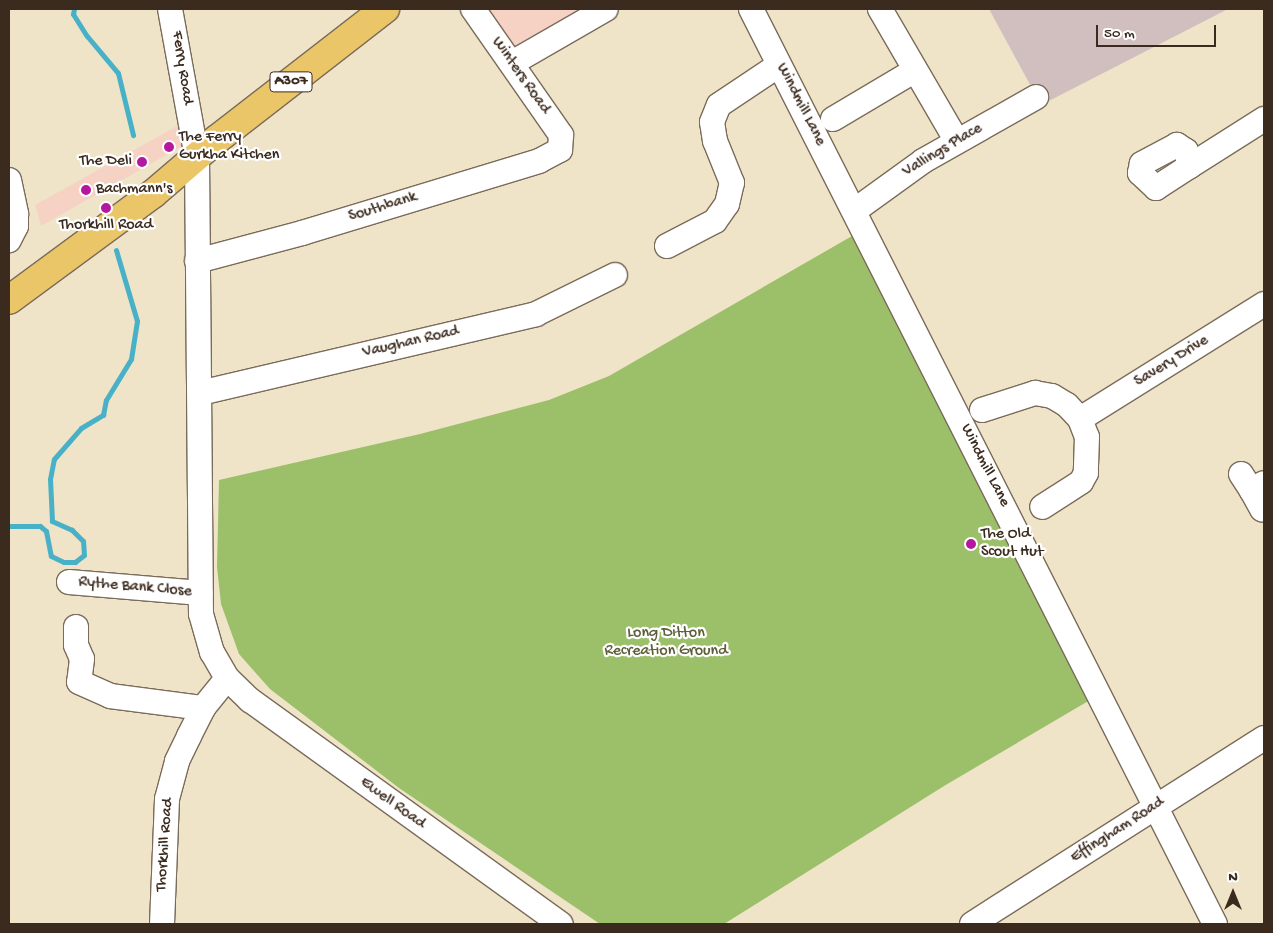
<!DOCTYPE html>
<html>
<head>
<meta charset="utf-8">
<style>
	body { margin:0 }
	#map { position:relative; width:1273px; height:933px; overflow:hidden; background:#efe4c8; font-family:"Gochi Hand",sans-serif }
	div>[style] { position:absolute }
	.built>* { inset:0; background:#f6d2c5 }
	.industrial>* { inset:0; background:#d1bfbf }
	.green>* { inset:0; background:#9cc069 }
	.stream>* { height:5px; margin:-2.5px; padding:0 2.5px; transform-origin:2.5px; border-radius:2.5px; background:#48b1c7 }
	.roads { filter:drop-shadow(1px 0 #7a6b5a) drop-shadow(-1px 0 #7a6b5a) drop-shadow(0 1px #7a6b5a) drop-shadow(0 -1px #7a6b5a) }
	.minor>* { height:24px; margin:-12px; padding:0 12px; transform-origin:12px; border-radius:12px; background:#fff }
	.major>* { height:28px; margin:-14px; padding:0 14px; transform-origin:14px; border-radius:14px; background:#ebc669 }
	.dots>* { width:14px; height:14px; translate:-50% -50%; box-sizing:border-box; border:2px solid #fff; border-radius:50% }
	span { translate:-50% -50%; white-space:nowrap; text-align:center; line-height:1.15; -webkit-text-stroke:4.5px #fff; paint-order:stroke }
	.shield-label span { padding:1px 4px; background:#fff; border:1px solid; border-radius:4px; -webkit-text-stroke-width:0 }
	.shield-label { font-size:15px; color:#3b2a1e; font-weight:700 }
	.street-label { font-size:16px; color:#3b2a1e }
	.poi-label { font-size:16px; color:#3b2a1e }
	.left { translate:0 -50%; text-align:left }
	.right { translate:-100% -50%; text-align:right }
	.park-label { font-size:16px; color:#5d5e38 }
	.frame { position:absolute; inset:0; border:10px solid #3b2a1e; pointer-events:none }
	.north { position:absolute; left:1208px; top:868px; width:50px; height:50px; -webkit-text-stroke:4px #fff; paint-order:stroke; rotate:0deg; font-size:14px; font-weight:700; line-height:20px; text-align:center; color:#3b2a1e }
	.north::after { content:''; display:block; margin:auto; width:18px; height:22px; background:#3b2a1e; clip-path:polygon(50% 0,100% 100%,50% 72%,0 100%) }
	.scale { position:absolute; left:1096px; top:25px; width:120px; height:22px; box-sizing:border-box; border:2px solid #3b2a1e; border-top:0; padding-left:6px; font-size:15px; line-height:18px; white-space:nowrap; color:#3b2a1e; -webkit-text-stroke:4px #fff; paint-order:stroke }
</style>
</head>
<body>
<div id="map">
	<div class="built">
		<div style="clip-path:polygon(482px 9px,583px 9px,511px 50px)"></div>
		<div style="clip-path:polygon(179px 125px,184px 145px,41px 226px,35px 205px)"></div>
	</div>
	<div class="industrial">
		<div style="clip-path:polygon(989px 9px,1228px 9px,1041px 105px)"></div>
	</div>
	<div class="green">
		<div style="clip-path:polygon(852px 236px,937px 397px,1090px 700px,944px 786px,724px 924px,600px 924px,399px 788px,270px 689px,239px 654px,221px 604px,217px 567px,219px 480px,420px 434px,549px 400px,609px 376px)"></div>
	</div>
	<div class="stream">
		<div style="left:74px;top:9px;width:5px;rotate:101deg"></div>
		<div style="left:73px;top:14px;width:26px;rotate:58deg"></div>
		<div style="left:87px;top:36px;width:48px;rotate:50deg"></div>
		<div style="left:118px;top:73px;width:64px;rotate:76.4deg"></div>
		<div style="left:9px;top:526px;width:31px"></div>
		<div style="left:40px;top:526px;width:8px;rotate:40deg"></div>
		<div style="left:46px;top:531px;width:25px;rotate:79deg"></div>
		<div style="left:51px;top:556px;width:14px;rotate:25deg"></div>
		<div style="left:64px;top:562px;width:11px"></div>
		<div style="left:75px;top:562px;width:11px;rotate:-38deg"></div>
		<div style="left:84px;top:555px;width:14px;rotate:-94deg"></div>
		<div style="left:83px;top:541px;width:16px;rotate:-135deg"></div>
		<div style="left:72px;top:530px;width:22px;rotate:-156deg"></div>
		<div style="left:52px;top:521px;width:42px;rotate:-92.7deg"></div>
		<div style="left:50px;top:479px;width:20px;rotate:-79deg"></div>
		<div style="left:54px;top:459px;width:41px;rotate:-48.9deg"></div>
		<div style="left:81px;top:428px;width:26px;rotate:-31deg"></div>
		<div style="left:103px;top:415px;width:15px;rotate:-79deg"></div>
		<div style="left:106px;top:400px;width:48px;rotate:-58.6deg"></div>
		<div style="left:131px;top:359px;width:38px;rotate:-81deg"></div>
		<div style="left:137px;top:321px;width:74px;rotate:-106.5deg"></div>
	</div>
	<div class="roads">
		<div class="minor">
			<div style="left:170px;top:9px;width:150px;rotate:79.7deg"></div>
			<div style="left:197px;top:157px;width:457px;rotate:89.5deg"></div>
			<div style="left:201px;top:614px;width:40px;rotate:74deg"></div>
			<div style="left:212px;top:652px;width:30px;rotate:60deg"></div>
			<div style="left:227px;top:678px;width:32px;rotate:44deg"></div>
			<div style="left:250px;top:700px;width:383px;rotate:35.8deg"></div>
			<div style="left:751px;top:9px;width:1026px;rotate:63.11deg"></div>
			<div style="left:880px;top:9px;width:141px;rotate:59.8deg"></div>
			<div style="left:512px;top:63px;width:108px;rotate:-29.9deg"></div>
			<div style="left:833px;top:119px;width:94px;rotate:-30.7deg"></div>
			<div style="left:1190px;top:166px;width:16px;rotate:-105deg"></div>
			<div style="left:1186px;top:151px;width:11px;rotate:-146deg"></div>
			<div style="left:1177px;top:145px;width:40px;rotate:152deg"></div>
			<div style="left:1142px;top:164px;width:9px;rotate:103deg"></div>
			<div style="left:1140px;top:173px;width:22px;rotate:43deg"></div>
			<div style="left:1156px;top:188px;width:40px;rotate:-32.9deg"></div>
			<div style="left:1190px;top:166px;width:88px;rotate:-32.4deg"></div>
			<div style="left:9px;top:180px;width:35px;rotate:78deg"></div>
			<div style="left:16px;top:214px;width:12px;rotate:90deg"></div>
			<div style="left:16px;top:226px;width:16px;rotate:117deg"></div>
			<div style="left:854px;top:211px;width:85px;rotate:-35.9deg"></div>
			<div style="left:923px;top:161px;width:130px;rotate:-29.5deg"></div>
			<div style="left:667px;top:246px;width:54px;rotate:-27.5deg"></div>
			<div style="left:715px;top:221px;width:21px;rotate:-55deg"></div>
			<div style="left:727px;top:204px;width:22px;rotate:-77deg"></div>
			<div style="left:732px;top:183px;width:45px;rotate:-112deg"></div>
			<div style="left:715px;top:141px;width:19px;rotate:-99deg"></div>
			<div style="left:712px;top:122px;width:18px;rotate:-68deg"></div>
			<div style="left:719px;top:105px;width:72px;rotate:-33.7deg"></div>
			<div style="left:197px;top:261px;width:109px;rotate:-14.9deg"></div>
			<div style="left:302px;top:233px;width:248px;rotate:-16.9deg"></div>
			<div style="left:539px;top:161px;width:24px;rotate:-28deg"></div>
			<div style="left:560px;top:150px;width:15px;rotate:-86deg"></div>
			<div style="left:561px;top:135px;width:154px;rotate:-124.9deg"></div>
			<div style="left:200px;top:393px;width:345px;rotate:-13.2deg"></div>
			<div style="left:536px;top:314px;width:88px;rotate:-26.3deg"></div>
			<div style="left:982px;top:410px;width:56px;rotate:-17.8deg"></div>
			<div style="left:1035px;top:393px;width:17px;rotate:10deg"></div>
			<div style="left:1052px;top:396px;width:17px;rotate:31deg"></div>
			<div style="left:1067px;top:405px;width:19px;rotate:47deg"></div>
			<div style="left:1080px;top:419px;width:19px;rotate:69deg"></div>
			<div style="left:1087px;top:437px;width:36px;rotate:92deg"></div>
			<div style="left:1086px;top:473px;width:10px;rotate:119deg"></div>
			<div style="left:1081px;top:482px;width:46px;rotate:147.3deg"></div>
			<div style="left:1080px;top:419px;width:217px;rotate:-32deg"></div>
			<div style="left:1241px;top:474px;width:20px;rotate:57deg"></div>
			<div style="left:1252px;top:491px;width:14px;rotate:-34deg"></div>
			<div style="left:1252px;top:491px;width:21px;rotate:61deg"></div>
			<div style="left:69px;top:582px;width:132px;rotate:4.8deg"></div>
			<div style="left:76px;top:627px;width:18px;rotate:90deg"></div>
			<div style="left:76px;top:645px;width:15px;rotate:67deg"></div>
			<div style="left:82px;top:659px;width:23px;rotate:97deg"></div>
			<div style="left:79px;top:682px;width:34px;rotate:24deg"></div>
			<div style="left:110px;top:696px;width:94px;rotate:7.4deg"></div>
			<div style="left:162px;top:924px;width:125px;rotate:-87.7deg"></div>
			<div style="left:167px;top:799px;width:39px;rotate:-75deg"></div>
			<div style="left:177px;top:761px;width:28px;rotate:-64deg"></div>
			<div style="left:189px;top:736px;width:31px;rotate:-63deg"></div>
			<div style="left:203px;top:708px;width:38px;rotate:-51deg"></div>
			<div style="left:972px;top:924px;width:346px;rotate:-32.5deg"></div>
		</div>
		<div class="major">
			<div style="left:9px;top:300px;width:180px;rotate:-36.4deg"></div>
			<div style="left:154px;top:193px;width:82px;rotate:-40.5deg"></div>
			<div style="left:216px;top:140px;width:214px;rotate:-37.8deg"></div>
		</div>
	</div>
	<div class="dots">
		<div style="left:169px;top:147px;background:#b5179e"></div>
		<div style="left:142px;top:162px;background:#b5179e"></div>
		<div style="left:86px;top:190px;background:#b5179e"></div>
		<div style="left:106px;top:208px;background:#b5179e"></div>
		<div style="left:971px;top:544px;background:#b5179e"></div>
	</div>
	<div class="shield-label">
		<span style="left:291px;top:82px">A307</span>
	</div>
	<div class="street-label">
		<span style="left:181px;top:68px;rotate:81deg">Ferry Road</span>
		<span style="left:520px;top:76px;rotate:55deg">Winters Road</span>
		<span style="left:800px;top:105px;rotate:63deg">Windmill Lane</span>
		<span style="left:943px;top:151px;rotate:-31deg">Vallings Place</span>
		<span style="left:383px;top:208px;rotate:-17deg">Southbank</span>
		<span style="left:411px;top:343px;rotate:-13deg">Vaughan Road</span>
		<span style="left:1172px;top:362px;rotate:-32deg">Savery Drive</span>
		<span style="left:984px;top:466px;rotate:63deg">Windmill Lane</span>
		<span style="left:135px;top:588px;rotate:5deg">Rythe Bank Close</span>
		<span style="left:392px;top:804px;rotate:36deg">Ewell Road</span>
		<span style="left:1118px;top:831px;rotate:-33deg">Effingham Road</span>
		<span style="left:166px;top:845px;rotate:-86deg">Thorkhill Road</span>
	</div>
	<div class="poi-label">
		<span class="left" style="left:179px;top:147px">The Ferry<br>Gurkha Kitchen</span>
		<span class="right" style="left:132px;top:162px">The Deli</span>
		<span class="left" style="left:96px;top:190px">Bachmann's</span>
		<span style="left:106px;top:226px">Thorkhill Road</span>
		<span class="left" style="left:981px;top:544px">The Old<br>Scout Hut</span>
	</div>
	<div class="park-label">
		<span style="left:666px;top:643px">Long Ditton<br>Recreation Ground</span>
	</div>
	<div class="frame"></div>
	<div class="north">N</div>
	<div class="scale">50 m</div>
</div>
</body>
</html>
